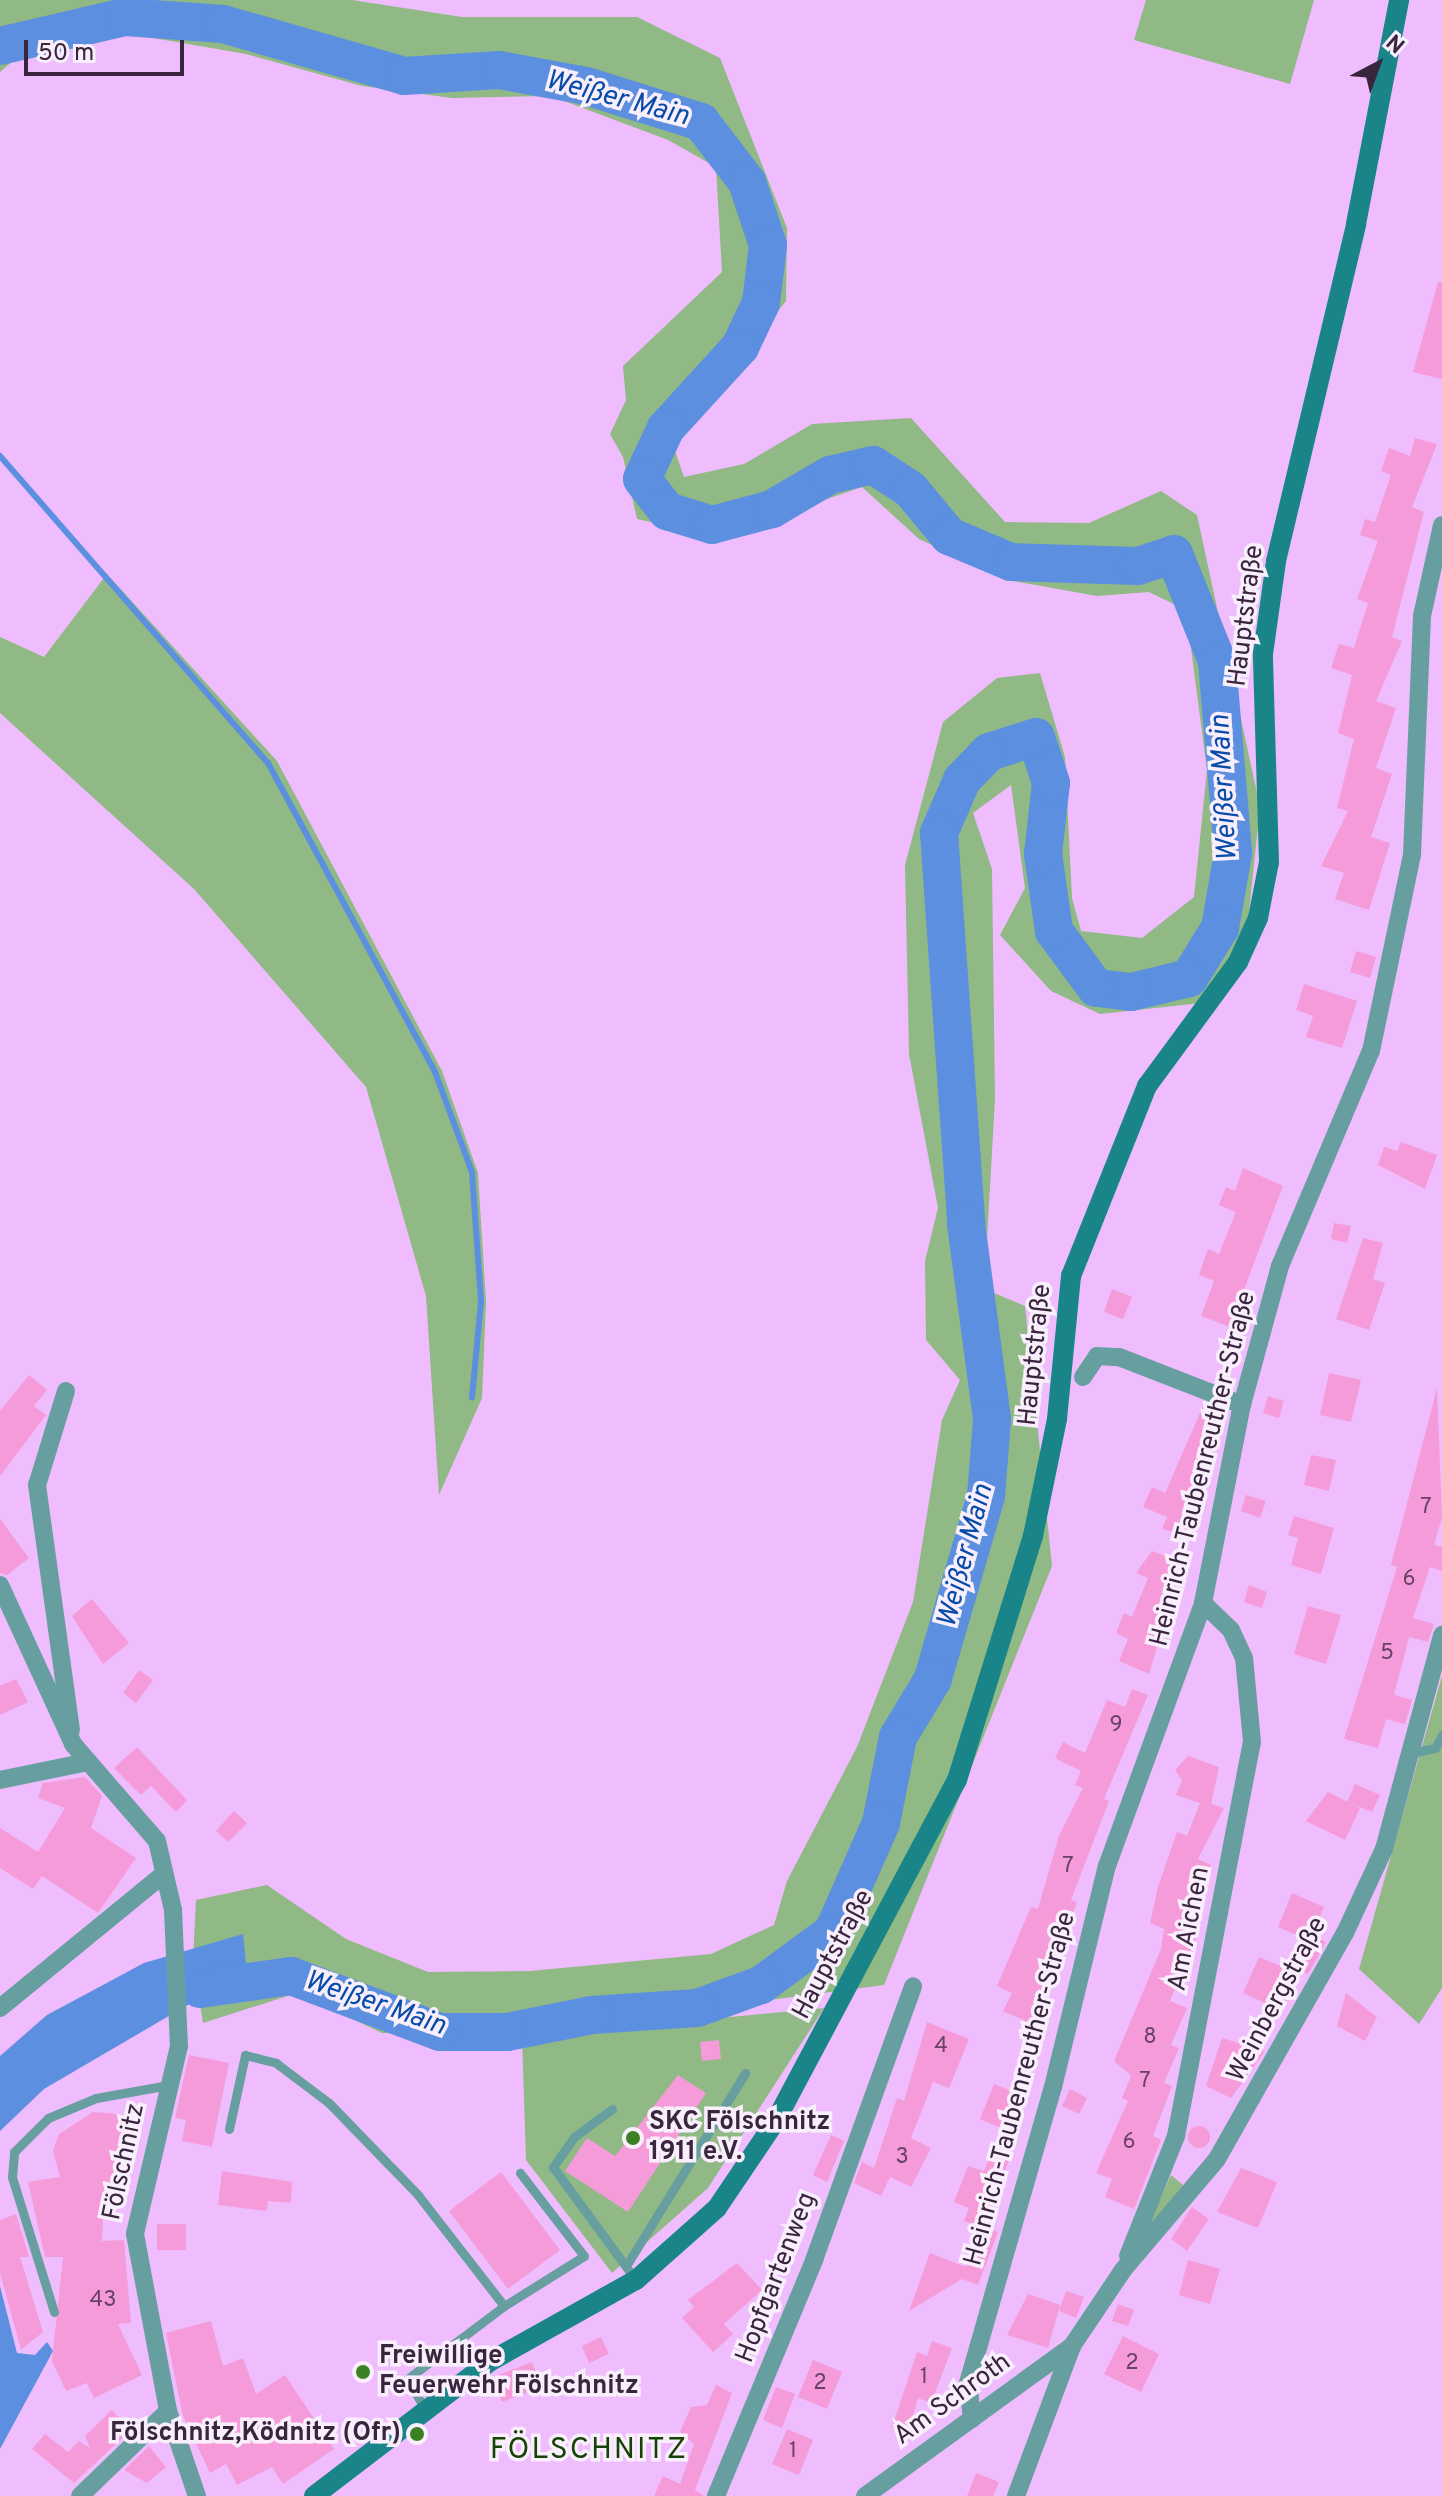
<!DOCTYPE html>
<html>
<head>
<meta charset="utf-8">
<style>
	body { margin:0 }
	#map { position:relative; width:1442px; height:2496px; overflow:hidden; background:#efbdfd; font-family:Overpass,sans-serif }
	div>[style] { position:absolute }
	.green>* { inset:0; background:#90b985 }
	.water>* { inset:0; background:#5c8fdf }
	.stream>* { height:6px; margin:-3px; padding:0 3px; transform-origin:3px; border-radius:3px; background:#5c8fdf }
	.river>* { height:38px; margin:-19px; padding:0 19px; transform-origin:19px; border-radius:19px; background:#5c8fdf }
	.building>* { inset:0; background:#f59bda }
	.round { border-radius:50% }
	.lane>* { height:9px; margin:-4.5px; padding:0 4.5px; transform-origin:4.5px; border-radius:4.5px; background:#679fa1 }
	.street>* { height:18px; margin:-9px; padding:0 9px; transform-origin:9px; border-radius:9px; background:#679fa1 }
	.secondary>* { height:20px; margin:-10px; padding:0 10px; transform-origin:10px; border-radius:10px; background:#1a8589 }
	.dots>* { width:22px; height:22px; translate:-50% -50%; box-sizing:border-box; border:4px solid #f9effc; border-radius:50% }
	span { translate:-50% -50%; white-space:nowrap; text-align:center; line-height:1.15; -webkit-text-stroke:7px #f9effc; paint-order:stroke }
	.number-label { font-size:22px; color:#684265 }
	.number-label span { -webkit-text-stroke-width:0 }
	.street-label { font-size:26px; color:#39253e }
	.poi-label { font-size:26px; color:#39253e; font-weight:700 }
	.left { translate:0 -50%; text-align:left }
	.right { translate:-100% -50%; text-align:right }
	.water-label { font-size:28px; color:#074ca9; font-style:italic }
	.quarter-label { font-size:30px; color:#164204; letter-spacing:2px }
	.north { position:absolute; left:1338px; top:24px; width:80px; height:80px; -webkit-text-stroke:6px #f9effc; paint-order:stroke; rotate:41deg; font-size:22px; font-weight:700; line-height:32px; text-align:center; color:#39253e }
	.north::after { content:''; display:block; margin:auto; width:28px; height:36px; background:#39253e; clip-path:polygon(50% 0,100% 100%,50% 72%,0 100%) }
	.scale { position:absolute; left:24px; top:40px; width:160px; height:36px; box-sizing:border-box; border:4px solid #39253e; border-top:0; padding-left:10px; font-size:24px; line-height:28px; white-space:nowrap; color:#39253e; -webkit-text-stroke:6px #f9effc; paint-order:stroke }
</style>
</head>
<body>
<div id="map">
	<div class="green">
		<div style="clip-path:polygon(0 0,352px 0,462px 17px,637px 17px,720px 58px,787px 228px,786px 301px,672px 442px,684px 477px,744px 464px,812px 424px,911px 418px,1005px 522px,1089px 523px,1161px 491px,1197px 515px,1260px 807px,1248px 921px,1220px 1001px,1100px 1014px,1051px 991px,1000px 935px,1025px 888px,1011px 785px,973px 813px,992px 869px,995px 1099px,987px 1239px,994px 1293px,1025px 1306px,1052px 1566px,884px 1985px,503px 2035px,382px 2033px,297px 1993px,203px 2023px,193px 1959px,196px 1900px,267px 1885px,346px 1939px,428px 1972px,530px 1971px,711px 1954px,774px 1925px,787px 1881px,857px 1747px,913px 1602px,942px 1420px,960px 1380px,926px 1340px,925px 1261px,938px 1208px,909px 1054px,905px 865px,943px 722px,997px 678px,1040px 673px,1065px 757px,1072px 898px,1081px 931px,1142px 938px,1194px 897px,1207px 770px,1186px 610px,1149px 592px,1097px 596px,1007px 580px,919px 539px,862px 487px,717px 537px,637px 519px,623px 457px,610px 434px,626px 400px,623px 366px,722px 272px,716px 167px,668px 140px,551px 96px,452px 98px,362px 86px,246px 54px,130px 34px,14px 60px,0 72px)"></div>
		<div style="clip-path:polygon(1146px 0,1314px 0,1290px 84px,1134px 40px)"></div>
		<div style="clip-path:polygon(107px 574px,277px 761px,442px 1071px,478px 1173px,486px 1302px,482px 1398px,439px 1495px,426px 1296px,366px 1087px,194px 889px,0 713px,0 637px,44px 657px)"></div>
		<div style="clip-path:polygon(1442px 1676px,1442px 1988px,1419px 2024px,1359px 1969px)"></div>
		<div style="clip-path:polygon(824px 2008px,708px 2188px,612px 2273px,526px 2160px,522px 2037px)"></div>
		<div style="clip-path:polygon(1171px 2175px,1183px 2185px,1143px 2236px)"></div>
	</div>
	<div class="water">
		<div style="clip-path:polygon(243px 1934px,248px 1983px,203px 1996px,44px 2089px,0 2131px,0 2056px,47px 2015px,144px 1963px)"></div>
		<div style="clip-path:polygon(0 2286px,17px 2353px,35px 2355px,47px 2342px,53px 2351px,0 2449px)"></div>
	</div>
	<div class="stream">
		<div style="left:0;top:456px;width:408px;rotate:48.9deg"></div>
		<div style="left:268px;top:763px;width:351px;rotate:61.6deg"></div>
		<div style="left:435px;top:1072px;width:107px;rotate:69.7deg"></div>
		<div style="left:472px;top:1172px;width:130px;rotate:86deg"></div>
		<div style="left:481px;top:1302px;width:96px;rotate:95.4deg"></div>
	</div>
	<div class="river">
		<div style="left:0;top:46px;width:128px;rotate:-13.1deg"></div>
		<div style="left:125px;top:17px;width:98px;rotate:4.1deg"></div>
		<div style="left:223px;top:24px;width:188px;rotate:16deg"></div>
		<div style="left:404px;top:76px;width:95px;rotate:-3.6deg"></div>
		<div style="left:499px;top:70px;width:88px;rotate:10.4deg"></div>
		<div style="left:586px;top:86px;width:121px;rotate:17.4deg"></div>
		<div style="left:701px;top:122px;width:76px;rotate:52.5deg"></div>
		<div style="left:747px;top:182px;width:66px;rotate:71.6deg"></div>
		<div style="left:768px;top:245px;width:58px;rotate:96.9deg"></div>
		<div style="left:761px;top:303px;width:49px;rotate:115.5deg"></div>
		<div style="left:740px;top:347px;width:110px;rotate:132.4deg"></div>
		<div style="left:666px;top:428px;width:56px;rotate:115.2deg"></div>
		<div style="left:642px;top:479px;width:41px;rotate:52deg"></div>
		<div style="left:667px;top:511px;width:47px;rotate:17.3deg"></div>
		<div style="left:712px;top:525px;width:62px;rotate:-14.9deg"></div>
		<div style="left:772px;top:509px;width:67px;rotate:-30.4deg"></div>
		<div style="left:830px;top:475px;width:44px;rotate:-13.1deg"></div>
		<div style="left:873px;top:465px;width:45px;rotate:33.3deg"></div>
		<div style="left:911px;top:490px;width:60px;rotate:50.4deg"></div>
		<div style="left:949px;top:536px;width:67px;rotate:22.8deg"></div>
		<div style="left:1011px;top:562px;width:127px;rotate:1.8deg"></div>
		<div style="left:1138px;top:566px;width:38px;rotate:-18deg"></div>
		<div style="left:1174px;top:554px;width:115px;rotate:68.1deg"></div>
		<div style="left:1217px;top:661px;width:193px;rotate:85.2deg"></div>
		<div style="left:1233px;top:853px;width:76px;rotate:99.8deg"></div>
		<div style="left:1220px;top:928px;width:59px;rotate:121.8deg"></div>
		<div style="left:1189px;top:978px;width:60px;rotate:166.4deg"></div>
		<div style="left:1131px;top:992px;width:35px;rotate:-173deg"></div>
		<div style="left:1096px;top:988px;width:71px;rotate:-126.4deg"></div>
		<div style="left:1054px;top:931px;width:78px;rotate:-98.1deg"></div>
		<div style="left:1043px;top:854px;width:71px;rotate:-83.6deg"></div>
		<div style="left:1051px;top:783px;width:48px;rotate:-108.1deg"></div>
		<div style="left:1036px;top:737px;width:49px;rotate:162.3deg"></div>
		<div style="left:989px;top:752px;width:39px;rotate:134deg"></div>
		<div style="left:962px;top:780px;width:58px;rotate:113.5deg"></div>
		<div style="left:939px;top:833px;width:392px;rotate:86deg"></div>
		<div style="left:966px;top:1224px;width:198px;rotate:82.4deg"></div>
		<div style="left:992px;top:1420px;width:76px;rotate:94.5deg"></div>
		<div style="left:986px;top:1496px;width:191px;rotate:106.2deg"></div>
		<div style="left:933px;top:1679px;width:68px;rotate:121.1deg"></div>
		<div style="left:898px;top:1737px;width:88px;rotate:101.2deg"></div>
		<div style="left:881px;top:1823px;width:119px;rotate:113.8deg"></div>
		<div style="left:833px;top:1932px;width:89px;rotate:143.6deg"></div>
		<div style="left:761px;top:1985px;width:68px;rotate:160.2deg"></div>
		<div style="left:697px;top:2008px;width:105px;rotate:176.2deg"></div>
		<div style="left:592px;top:2015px;width:87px;rotate:168.7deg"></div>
		<div style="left:507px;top:2032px;width:67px;rotate:180deg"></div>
		<div style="left:440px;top:2032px;width:159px;rotate:-159.4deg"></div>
		<div style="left:291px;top:1976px;width:92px;rotate:171.9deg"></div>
	</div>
	<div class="building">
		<div style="clip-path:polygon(1438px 282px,1442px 283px,1442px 379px,1413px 372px)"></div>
		<div style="clip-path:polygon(1415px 438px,1437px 444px,1412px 507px,1424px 512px,1392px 637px,1402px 641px,1376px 701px,1396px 708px,1376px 768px,1392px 774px,1371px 837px,1390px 843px,1369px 910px,1335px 899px,1344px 873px,1321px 866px,1348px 811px,1337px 808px,1354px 739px,1338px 733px,1352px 675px,1331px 668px,1339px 644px,1354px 648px,1368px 603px,1357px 599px,1378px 541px,1360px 535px,1365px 519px,1375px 522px,1391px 475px,1381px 471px,1389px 448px,1410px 456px)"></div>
		<div style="clip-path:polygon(1356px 951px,1376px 957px,1370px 978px,1350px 972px)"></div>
		<div style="clip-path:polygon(1304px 984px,1357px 1001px,1342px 1048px,1306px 1037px,1313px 1016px,1296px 1010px)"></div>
		<div style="clip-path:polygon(1401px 1142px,1437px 1155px,1425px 1189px,1378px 1165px,1384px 1147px,1397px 1151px)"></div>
		<div style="clip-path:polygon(1243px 1168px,1283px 1186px,1230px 1327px,1201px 1316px,1214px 1281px,1199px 1275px,1208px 1249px,1219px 1254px,1236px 1212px,1219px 1205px,1226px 1187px,1235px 1191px)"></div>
		<div style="clip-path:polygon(1334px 1223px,1351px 1226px,1347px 1243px,1331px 1239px)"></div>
		<div style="clip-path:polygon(1363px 1238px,1383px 1243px,1373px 1279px,1385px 1283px,1369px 1330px,1336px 1319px)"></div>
		<div style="clip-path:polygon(1112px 1289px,1132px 1297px,1123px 1319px,1104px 1312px)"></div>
		<div style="clip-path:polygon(1329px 1373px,1361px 1380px,1351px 1422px,1320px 1415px)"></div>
		<div style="clip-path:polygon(29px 1375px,47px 1390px,34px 1406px,46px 1415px,0 1476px,0 1411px)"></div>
		<div style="clip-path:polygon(1437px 1388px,1442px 1517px,1434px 1545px,1442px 1547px,1442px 1571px,1430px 1567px,1413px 1618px,1434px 1624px,1428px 1642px,1409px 1637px,1394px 1695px,1412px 1700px,1405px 1724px,1386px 1719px,1378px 1748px,1344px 1739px,1397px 1567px,1391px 1565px)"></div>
		<div style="clip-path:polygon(1268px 1396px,1284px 1401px,1279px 1418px,1263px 1413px)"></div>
		<div style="clip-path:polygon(1200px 1413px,1218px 1422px,1211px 1438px,1217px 1441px,1188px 1536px,1162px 1529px,1167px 1517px,1143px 1507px,1152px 1487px,1165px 1493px)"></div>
		<div style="clip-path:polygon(1311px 1455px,1336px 1460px,1329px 1491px,1304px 1485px)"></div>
		<div style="clip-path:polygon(1246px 1495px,1266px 1501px,1260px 1518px,1241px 1511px)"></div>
		<div style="clip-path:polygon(1294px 1516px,1334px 1528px,1321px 1574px,1291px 1565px,1298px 1538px,1288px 1535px)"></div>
		<div style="clip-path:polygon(0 1519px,29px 1558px,7px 1575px,0 1573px)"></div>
		<div style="clip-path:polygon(1152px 1551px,1182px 1562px,1149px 1674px,1119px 1661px,1128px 1639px,1116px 1633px,1124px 1613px,1132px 1617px,1148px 1578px,1136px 1573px)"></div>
		<div style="clip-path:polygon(1249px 1585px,1267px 1592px,1262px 1608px,1244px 1602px)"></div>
		<div style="clip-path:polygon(92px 1599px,129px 1643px,103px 1664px,72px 1616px)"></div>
		<div style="clip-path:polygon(1308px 1606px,1341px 1615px,1326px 1664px,1294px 1654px)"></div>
		<div style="clip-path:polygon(139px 1670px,153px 1680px,136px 1703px,123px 1693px)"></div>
		<div style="clip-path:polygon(16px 1679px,28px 1702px,0 1715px,0 1686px)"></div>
		<div style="clip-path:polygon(1132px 1689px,1148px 1695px,1104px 1799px,1109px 1801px,1071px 1900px,1077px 1902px,1071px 1920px,1064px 1918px,1047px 1970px,1053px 1973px,1030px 2023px,1003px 2011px,1012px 1993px,997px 1986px,1031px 1907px,1038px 1909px,1059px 1836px,1083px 1788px,1075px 1785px,1081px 1771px,1055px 1758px,1063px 1742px,1085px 1753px,1107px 1700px,1125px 1707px)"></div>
		<div style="clip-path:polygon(137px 1747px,187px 1800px,176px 1812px,151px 1786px,141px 1795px,114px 1768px)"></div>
		<div style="clip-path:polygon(1188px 1756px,1219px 1767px,1211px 1804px,1224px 1808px,1198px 1859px,1211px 1865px,1197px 1899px,1204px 1901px,1195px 1941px,1170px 2001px,1187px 2008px,1171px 2045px,1179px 2048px,1164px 2083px,1172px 2086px,1153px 2136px,1161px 2140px,1134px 2209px,1105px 2197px,1112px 2179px,1096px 2173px,1128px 2101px,1122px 2098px,1131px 2076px,1114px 2061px,1161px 1949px,1164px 1929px,1150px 1923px,1158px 1887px,1177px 1832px,1187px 1836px,1200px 1803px,1176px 1795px,1182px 1780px,1175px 1770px)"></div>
		<div style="clip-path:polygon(85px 1777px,102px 1796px,91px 1828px,136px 1858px,98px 1913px,42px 1876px,33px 1889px,0 1868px,0 1828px,38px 1852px,65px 1808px,38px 1798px,43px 1783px)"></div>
		<div style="clip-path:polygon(1355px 1784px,1380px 1795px,1372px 1812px,1347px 1802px)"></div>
		<div style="clip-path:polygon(1328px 1792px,1360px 1808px,1345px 1840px,1306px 1821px)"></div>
		<div style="clip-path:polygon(234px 1811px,247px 1823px,228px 1842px,216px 1831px)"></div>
		<div style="clip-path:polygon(1292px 1893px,1324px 1907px,1312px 1935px,1326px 1942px,1308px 1974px,1293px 1967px,1306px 1939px,1278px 1927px)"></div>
		<div style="clip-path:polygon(1259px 1957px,1292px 1971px,1284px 1990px,1289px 2000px,1276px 2008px,1243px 1993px)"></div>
		<div style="clip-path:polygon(1346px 1993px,1377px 2017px,1365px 2041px,1337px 2026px)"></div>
		<div style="clip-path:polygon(927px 2022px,969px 2039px,949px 2088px,933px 2082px,911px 2138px,931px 2148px,911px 2187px,890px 2177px,881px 2196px,854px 2183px,862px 2162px,874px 2168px,897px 2098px,904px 2101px)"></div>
		<div style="clip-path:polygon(1222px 2038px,1265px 2051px,1231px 2098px,1206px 2086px)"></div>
		<div style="clip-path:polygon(719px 2040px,721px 2059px,702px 2061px,700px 2042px)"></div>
		<div style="clip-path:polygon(189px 2055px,229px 2063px,212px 2147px,182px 2141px,186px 2120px,175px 2118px)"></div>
		<div style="clip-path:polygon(678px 2075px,706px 2093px,628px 2212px,565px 2171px,587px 2138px,615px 2156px)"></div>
		<div style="clip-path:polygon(994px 2084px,1025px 2097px,1010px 2132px,980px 2119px)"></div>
		<div style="clip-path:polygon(1070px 2089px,1087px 2098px,1079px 2114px,1062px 2106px)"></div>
		<div style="clip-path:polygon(93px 2112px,129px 2115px,121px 2198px,104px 2197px,102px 2241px,124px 2240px,131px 2323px,118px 2324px,142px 2375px,94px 2398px,87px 2383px,66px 2391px,52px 2361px,63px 2257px,45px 2257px,28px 2182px,60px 2177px,53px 2151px,59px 2134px)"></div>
		<div class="round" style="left:1188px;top:2126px;width:22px;height:22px"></div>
		<div style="clip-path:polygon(831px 2135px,844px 2141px,827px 2182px,813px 2175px)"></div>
		<div style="clip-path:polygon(994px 2147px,1011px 2155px,982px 2227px,964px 2221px,969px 2208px,954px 2202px,968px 2166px,984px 2171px)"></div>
		<div style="clip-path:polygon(1241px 2168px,1277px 2182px,1258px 2228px,1217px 2212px)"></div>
		<div style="clip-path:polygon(222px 2171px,292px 2182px,291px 2203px,268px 2201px,267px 2211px,218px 2205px)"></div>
		<div style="clip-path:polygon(501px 2172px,560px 2250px,508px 2289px,449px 2211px)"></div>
		<div style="clip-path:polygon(1192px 2207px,1209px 2219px,1187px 2251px,1171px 2239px)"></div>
		<div style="clip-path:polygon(16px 2214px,29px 2257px,20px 2257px,43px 2332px,21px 2350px,0 2273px,0 2220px)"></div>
		<div style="clip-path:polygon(157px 2224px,186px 2224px,186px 2250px,157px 2250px)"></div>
		<div style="clip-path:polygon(985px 2227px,998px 2232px,978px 2285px,962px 2279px,909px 2311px,930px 2253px,966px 2267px)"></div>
		<div style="clip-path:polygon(1188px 2260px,1220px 2269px,1210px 2304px,1179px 2295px)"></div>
		<div style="clip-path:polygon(737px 2263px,762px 2290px,724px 2324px,733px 2334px,713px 2352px,682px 2318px,694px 2307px,688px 2300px)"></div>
		<div style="clip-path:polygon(1066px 2291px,1084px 2297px,1076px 2318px,1059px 2311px)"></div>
		<div style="clip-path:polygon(1028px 2294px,1060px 2305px,1048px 2348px,1007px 2335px)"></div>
		<div style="clip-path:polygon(1118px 2304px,1134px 2310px,1128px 2326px,1112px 2321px)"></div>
		<div style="clip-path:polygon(211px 2321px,223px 2366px,243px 2358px,256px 2394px,285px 2375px,334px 2449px,283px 2484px,272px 2467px,237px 2485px,226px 2464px,210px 2473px,183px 2416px,166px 2333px)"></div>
		<div style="clip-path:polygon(1123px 2336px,1159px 2354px,1141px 2392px,1104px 2374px)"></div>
		<div style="clip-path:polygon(601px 2337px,609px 2354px,589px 2363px,582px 2346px)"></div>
		<div style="clip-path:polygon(932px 2341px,952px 2348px,931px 2403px,918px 2398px,908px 2432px,892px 2427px,917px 2352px,927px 2356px)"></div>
		<div style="clip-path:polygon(813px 2360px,842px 2372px,827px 2409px,798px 2397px)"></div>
		<div style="clip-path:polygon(532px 2362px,542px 2387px,502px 2402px,493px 2377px)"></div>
		<div style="clip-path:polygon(716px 2385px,732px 2393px,695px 2490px,704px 2496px,654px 2496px,663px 2476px,680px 2484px,694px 2444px,680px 2432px,691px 2407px,707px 2405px)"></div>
		<div style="clip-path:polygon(776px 2387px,795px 2394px,782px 2428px,763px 2420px)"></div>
		<div style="clip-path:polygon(112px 2410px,131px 2430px,74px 2483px,32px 2449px,45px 2434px,68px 2452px,79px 2441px,90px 2448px,85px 2436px)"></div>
		<div style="clip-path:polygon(787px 2429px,813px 2440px,799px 2475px,772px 2464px)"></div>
		<div style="clip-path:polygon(149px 2446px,166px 2467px,147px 2483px,124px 2470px)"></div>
		<div style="clip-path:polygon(976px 2473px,999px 2482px,993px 2496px,967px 2496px)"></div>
	</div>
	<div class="lane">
		<div style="left:1411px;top:1753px;width:25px;rotate:-12deg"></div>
		<div style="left:1435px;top:1748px;width:15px;rotate:-62deg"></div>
		<div style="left:612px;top:2109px;width:47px;rotate:143.6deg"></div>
		<div style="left:574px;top:2137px;width:37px;rotate:125deg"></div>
		<div style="left:553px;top:2167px;width:129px;rotate:53.8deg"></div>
		<div style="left:229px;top:2129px;width:76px;rotate:-77.8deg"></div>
		<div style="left:245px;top:2055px;width:32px;rotate:14deg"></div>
		<div style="left:276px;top:2063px;width:66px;rotate:37deg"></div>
		<div style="left:329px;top:2103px;width:128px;rotate:45.9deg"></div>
		<div style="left:418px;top:2195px;width:140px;rotate:52.2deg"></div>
		<div style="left:504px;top:2306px;width:121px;rotate:143deg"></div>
		<div style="left:407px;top:2379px;width:33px;rotate:59deg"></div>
		<div style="left:626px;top:2266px;width:227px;rotate:-58.3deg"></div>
		<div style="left:504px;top:2306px;width:94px;rotate:-32deg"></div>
		<div style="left:584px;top:2256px;width:105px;rotate:-127.6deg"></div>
		<div style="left:54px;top:2312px;width:141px;rotate:-107.3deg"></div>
		<div style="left:12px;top:2177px;width:25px;rotate:-85deg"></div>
		<div style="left:14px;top:2152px;width:48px;rotate:-45deg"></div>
		<div style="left:48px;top:2118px;width:52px;rotate:-22.6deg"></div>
		<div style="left:96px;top:2098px;width:74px;rotate:-10.1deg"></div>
	</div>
	<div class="street">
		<div style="left:1083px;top:1377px;width:25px;rotate:-56deg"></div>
		<div style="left:1097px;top:1356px;width:22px;rotate:3deg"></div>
		<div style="left:1119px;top:1357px;width:132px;rotate:21.3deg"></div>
		<div style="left:66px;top:1391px;width:98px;rotate:107.1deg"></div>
		<div style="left:37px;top:1485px;width:247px;rotate:82.1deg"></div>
		<div style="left:0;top:1585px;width:175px;rotate:65.3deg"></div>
		<div style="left:73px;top:1744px;width:128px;rotate:49.1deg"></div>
		<div style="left:157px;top:1841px;width:71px;rotate:76.9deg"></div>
		<div style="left:173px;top:1910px;width:136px;rotate:87.5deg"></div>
		<div style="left:179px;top:2046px;width:193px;rotate:103.2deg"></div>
		<div style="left:135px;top:2234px;width:180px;rotate:79.4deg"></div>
		<div style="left:168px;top:2411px;width:90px;rotate:71.2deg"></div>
		<div style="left:0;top:1780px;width:90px;rotate:-11.6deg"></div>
		<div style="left:0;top:2008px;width:212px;rotate:-39.3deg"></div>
		<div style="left:1128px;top:2256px;width:129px;rotate:-68.2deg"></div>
		<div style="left:1176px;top:2136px;width:401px;rotate:-79.1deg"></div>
		<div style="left:1252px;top:1742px;width:84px;rotate:-95.4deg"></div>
		<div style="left:1244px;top:1658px;width:31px;rotate:-115deg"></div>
		<div style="left:1231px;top:1630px;width:39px;rotate:-136deg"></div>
		<div style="left:972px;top:2419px;width:36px;rotate:-96deg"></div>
		<div style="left:968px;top:2383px;width:308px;rotate:-74deg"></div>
		<div style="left:1053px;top:2087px;width:228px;rotate:-76.3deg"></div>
		<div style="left:1107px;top:1866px;width:280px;rotate:-69.9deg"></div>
		<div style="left:1203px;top:1603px;width:202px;rotate:-78.9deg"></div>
		<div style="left:1242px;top:1405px;width:144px;rotate:-74.7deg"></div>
		<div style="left:1280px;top:1266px;width:233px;rotate:-67.1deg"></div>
		<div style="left:1371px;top:1051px;width:200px;rotate:-78.2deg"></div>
		<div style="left:1412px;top:855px;width:239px;rotate:-87.6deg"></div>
		<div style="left:1422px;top:616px;width:93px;rotate:-77.6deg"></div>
		<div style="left:80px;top:2496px;width:122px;rotate:-44deg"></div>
		<div style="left:716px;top:2496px;width:256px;rotate:-67.4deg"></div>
		<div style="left:814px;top:2260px;width:291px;rotate:-70.1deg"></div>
		<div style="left:865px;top:2496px;width:256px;rotate:-35.9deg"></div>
		<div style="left:1016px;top:2496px;width:160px;rotate:-69.5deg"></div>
		<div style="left:1072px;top:2346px;width:92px;rotate:-56.1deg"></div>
		<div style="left:1123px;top:2270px;width:145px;rotate:-49.7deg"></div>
		<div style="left:1217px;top:2159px;width:260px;rotate:-60.5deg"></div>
		<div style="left:1345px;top:1933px;width:93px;rotate:-65.1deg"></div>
		<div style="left:1384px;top:1849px;width:222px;rotate:-74.8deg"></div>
	</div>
	<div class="secondary">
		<div style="left:314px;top:2496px;width:220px;rotate:-37.4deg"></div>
		<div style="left:489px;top:2362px;width:168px;rotate:-29.2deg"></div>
		<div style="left:636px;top:2280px;width:108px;rotate:-41.6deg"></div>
		<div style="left:717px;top:2208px;width:104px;rotate:-56deg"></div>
		<div style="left:775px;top:2122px;width:387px;rotate:-62deg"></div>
		<div style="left:957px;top:1780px;width:256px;rotate:-72.7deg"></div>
		<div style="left:1033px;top:1536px;width:119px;rotate:-78.4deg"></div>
		<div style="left:1057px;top:1419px;width:144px;rotate:-84.4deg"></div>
		<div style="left:1071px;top:1276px;width:205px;rotate:-68.2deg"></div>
		<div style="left:1147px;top:1086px;width:154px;rotate:-53.7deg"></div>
		<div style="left:1238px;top:962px;width:48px;rotate:-65.6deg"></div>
		<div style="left:1258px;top:918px;width:57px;rotate:-78.9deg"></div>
		<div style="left:1269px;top:862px;width:208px;rotate:-91.7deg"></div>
		<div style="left:1263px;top:654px;width:94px;rotate:-82deg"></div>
		<div style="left:1276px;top:561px;width:346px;rotate:-76.6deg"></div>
		<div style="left:1356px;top:224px;width:228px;rotate:-79.1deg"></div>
	</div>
	<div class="dots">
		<div style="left:633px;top:2138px;background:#3b8023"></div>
		<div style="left:363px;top:2372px;background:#3b8023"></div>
		<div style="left:417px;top:2434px;background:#3b8023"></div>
	</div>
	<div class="number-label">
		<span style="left:1426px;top:1508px">7</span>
		<span style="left:1409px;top:1580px">6</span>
		<span style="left:1387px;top:1654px">5</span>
		<span style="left:1116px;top:1726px">9</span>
		<span style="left:1068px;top:1867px">7</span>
		<span style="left:1150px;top:2038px">8</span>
		<span style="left:941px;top:2047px">4</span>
		<span style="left:1145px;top:2082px">7</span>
		<span style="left:1129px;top:2143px">6</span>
		<span style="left:902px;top:2158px">3</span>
		<span style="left:103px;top:2301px">43</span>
		<span style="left:1132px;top:2364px">2</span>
		<span style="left:924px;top:2378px">1</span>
		<span style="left:820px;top:2384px">2</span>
		<span style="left:793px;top:2452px">1</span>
	</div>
	<div class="street-label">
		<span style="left:1247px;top:616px;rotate:-83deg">Hauptstraße</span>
		<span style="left:1036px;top:1355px;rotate:-84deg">Hauptstraße</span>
		<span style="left:1204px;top:1469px;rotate:-76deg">Heinrich-Taubenreuther-Straße</span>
		<span style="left:1190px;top:1929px;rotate:-79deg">Am Aichen</span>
		<span style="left:834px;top:1955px;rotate:-62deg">Hauptstraße</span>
		<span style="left:1278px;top:2000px;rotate:-62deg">Weinbergstraße</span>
		<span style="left:1021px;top:2089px;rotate:-75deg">Heinrich-Taubenreuther-Straße</span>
		<span style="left:125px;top:2162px;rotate:-78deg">Fölschnitz</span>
		<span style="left:777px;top:2278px;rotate:-69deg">Hopfgartenweg</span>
		<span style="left:953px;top:2400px;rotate:-36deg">Am Schroth</span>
	</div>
	<div class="poi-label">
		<span class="left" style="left:649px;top:2138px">SKC Fölschnitz<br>1911 e.V.</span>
		<span class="left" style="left:379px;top:2372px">Freiwillige<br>Feuerwehr Fölschnitz</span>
		<span class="right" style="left:401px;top:2434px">Fölschnitz,Ködnitz (Ofr)</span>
	</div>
	<div class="water-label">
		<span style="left:617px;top:99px;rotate:15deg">Weißer Main</span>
		<span style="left:1225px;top:788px;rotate:-93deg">Weißer Main</span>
		<span style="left:966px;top:1556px;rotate:-75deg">Weißer Main</span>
		<span style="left:375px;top:2004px;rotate:19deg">Weißer Main</span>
	</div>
	<div class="quarter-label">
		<span style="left:589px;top:2451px">FÖLSCHNITZ</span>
	</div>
	<div class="north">N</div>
	<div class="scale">50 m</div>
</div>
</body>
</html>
